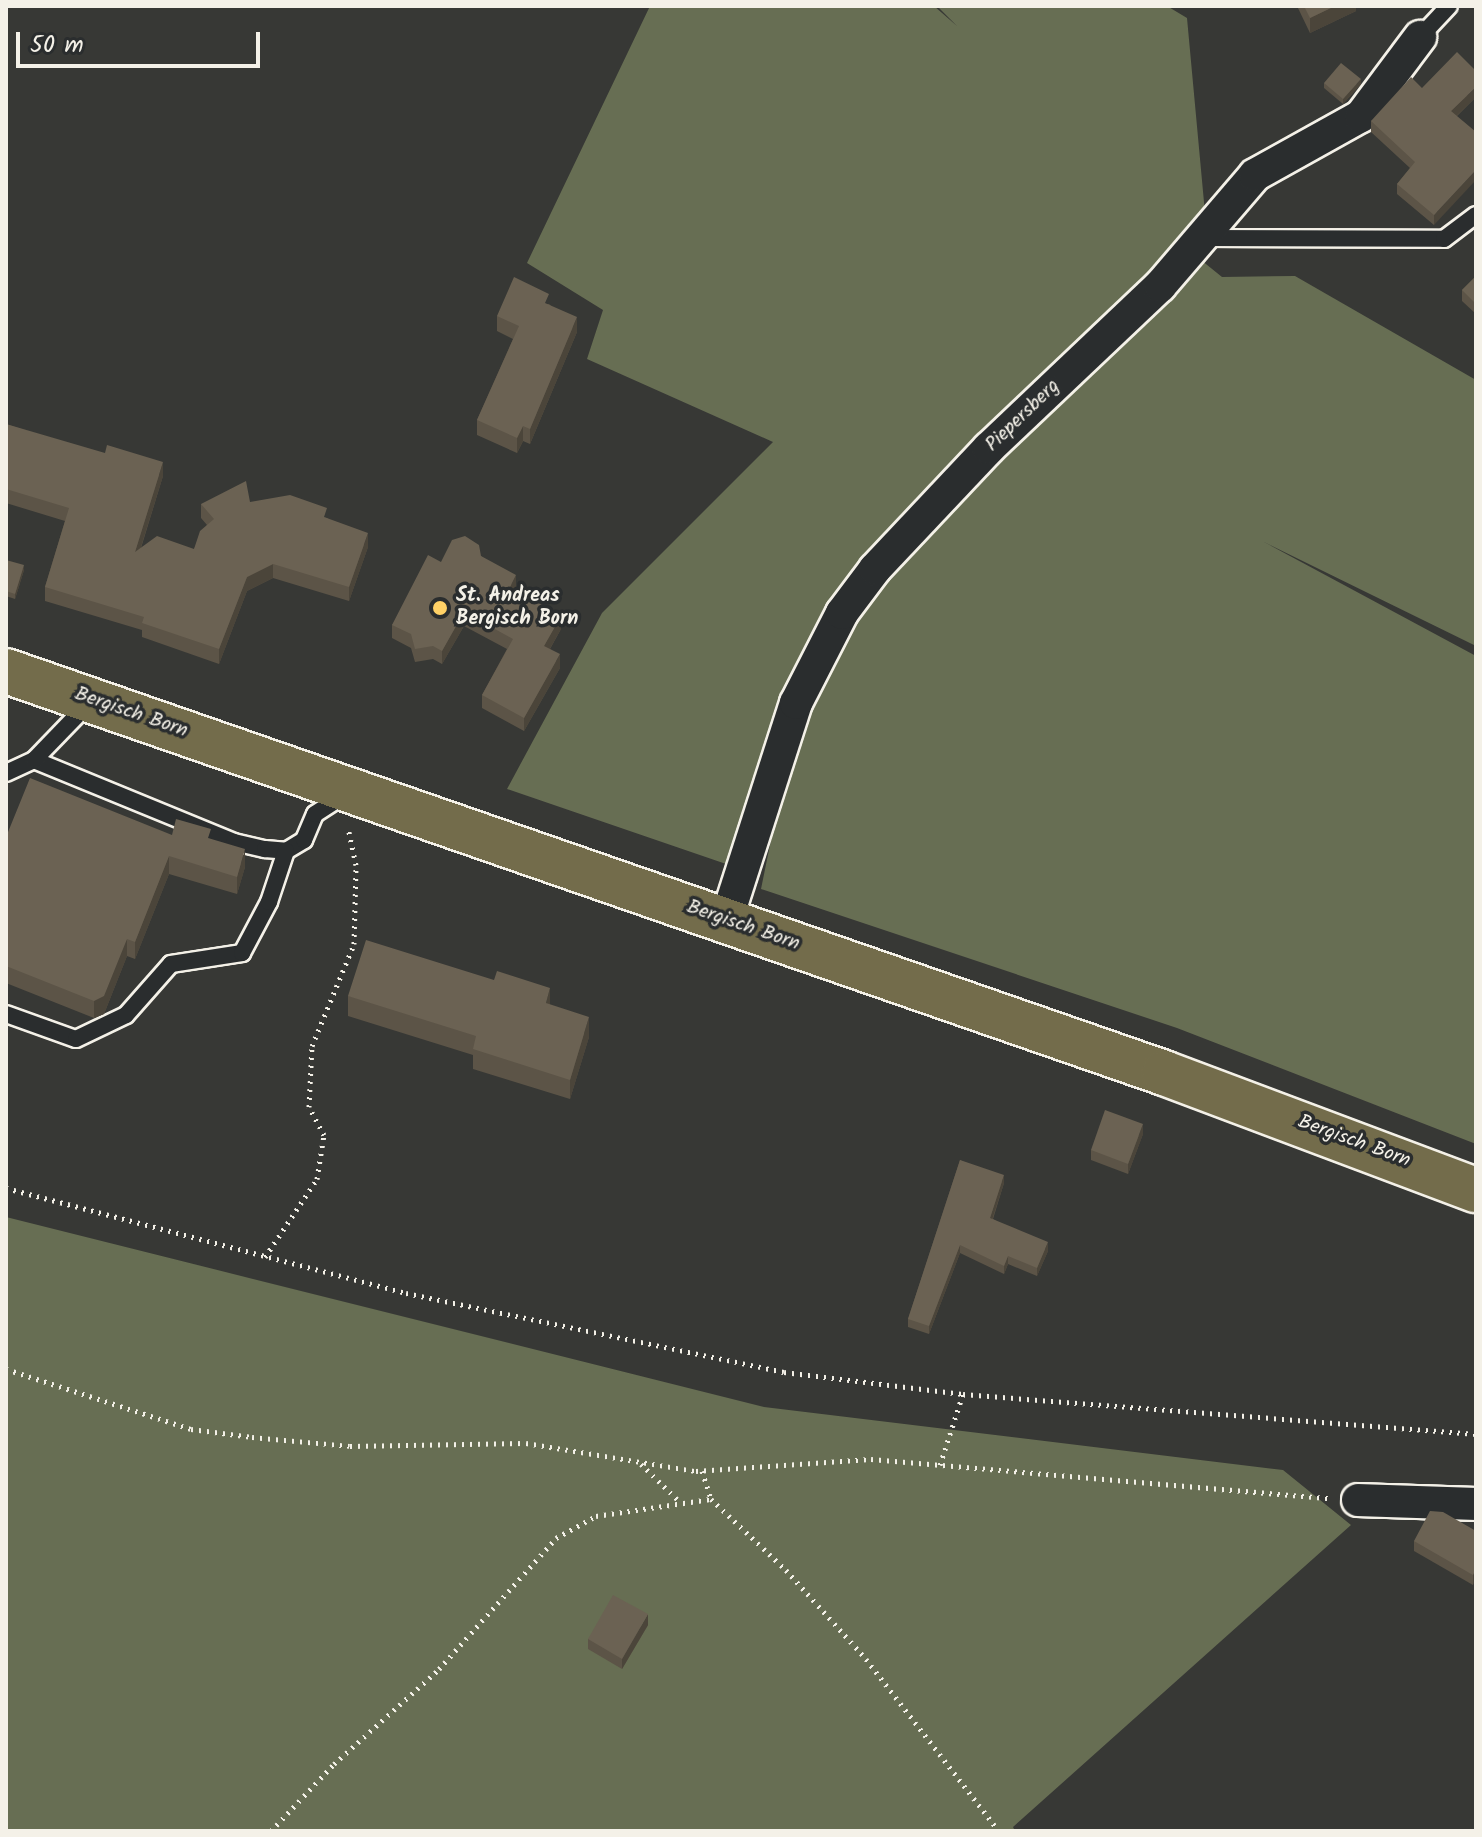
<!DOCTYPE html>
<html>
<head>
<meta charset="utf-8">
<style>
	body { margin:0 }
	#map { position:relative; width:1482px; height:1837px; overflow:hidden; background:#373835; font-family:Kalam,sans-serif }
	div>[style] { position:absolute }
	.green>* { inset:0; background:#676e53 }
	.path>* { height:5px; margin-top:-2.5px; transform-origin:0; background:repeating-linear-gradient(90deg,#f4f1e8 0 2px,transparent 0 8px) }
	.roads { filter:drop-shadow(2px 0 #f4f1e8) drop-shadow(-2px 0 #f4f1e8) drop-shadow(0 2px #f4f1e8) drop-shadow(0 -2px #f4f1e8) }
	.service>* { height:16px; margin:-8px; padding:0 8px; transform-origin:8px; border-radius:8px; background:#2a2d2e }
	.minor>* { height:32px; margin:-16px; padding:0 16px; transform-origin:16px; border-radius:16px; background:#2a2d2e }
	.primary>* { height:44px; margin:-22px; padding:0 22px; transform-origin:22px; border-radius:22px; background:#736c4b }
	.wall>* { inset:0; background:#5c5447 }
	.shaded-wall>* { inset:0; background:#4b453a }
	.building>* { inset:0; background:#6b6253 }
	.dots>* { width:22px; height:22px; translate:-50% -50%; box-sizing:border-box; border:4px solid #2a2d2e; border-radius:50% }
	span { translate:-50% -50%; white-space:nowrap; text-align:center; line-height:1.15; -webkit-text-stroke:7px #2a2d2e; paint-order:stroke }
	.street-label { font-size:20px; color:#f4f1e8 }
	.poi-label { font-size:20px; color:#f4f1e8; font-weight:700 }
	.left { translate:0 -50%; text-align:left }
	.frame { position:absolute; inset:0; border:8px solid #f4f1e8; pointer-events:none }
	.scale { position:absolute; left:16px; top:32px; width:244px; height:36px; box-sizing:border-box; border:4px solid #f4f1e8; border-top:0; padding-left:10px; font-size:24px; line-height:28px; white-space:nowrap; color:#f4f1e8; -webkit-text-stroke:6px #2a2d2e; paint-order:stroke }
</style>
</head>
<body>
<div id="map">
	<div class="green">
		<div style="clip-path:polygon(650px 6px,934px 6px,957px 26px,937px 6px,1167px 6px,1187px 18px,1205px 213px,1152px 274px,868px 559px,729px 865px,507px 789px,602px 613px,773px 442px,587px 359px,603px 310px,527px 263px)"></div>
		<div style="clip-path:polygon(1201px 260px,1222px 277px,1295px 276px,1476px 380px,1476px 646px,1262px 541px,1476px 656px,1476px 1144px,1177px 1028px,761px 889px,787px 762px,805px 713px,888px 570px)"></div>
		<div style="clip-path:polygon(6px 1217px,764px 1407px,1283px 1470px,1351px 1525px,1013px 1827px,1015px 1831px,6px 1831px)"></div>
	</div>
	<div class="path">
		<div style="left:6px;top:1188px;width:414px;rotate:14.7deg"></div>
		<div style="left:406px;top:1293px;width:386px;rotate:11.8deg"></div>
		<div style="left:784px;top:1372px;width:180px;rotate:7deg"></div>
		<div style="left:963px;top:1394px;width:515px;rotate:4.46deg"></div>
		<div style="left:265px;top:1257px;width:94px;rotate:-56.3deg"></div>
		<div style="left:317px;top:1179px;width:45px;rotate:-81deg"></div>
		<div style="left:324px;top:1135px;width:32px;rotate:-118deg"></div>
		<div style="left:309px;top:1107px;width:61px;rotate:-87.2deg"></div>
		<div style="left:312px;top:1046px;width:110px;rotate:-67.6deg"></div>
		<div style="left:354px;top:944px;width:79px;rotate:-88.5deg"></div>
		<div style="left:356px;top:865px;width:38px;rotate:-102deg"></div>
		<div style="left:6px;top:1369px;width:194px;rotate:18deg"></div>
		<div style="left:191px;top:1429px;width:62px;rotate:7.5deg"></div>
		<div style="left:252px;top:1437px;width:98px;rotate:5.2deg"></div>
		<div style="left:350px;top:1446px;width:176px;rotate:-1deg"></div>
		<div style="left:526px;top:1443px;width:172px;rotate:9.4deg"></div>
		<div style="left:696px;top:1471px;width:175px;rotate:-3.9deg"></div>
		<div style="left:871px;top:1459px;width:460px;rotate:4.9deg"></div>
		<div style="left:641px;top:1464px;width:53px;rotate:44.2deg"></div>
		<div style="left:940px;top:1465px;width:75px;rotate:-72.1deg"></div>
		<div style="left:702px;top:1471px;width:29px;rotate:72deg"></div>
		<div style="left:711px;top:1499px;width:103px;rotate:43.4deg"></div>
		<div style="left:786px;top:1570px;width:120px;rotate:48deg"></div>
		<div style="left:866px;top:1659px;width:217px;rotate:52.3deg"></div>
		<div style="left:271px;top:1831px;width:92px;rotate:-46.8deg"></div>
		<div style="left:334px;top:1764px;width:142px;rotate:-42.1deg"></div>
		<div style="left:439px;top:1669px;width:176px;rotate:-48.2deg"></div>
		<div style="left:556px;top:1538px;width:46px;rotate:-28.8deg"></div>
		<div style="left:596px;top:1516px;width:116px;rotate:-8.4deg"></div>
	</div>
	<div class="roads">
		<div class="service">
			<div style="left:1420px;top:37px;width:42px;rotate:-46.9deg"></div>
			<div style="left:1204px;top:238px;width:240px;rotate:0.2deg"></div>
			<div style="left:1444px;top:239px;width:40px;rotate:-37deg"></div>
			<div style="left:34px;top:760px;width:216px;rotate:22.3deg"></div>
			<div style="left:234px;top:842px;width:32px;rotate:13deg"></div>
			<div style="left:265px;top:849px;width:21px;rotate:5deg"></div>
			<div style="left:286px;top:851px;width:21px;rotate:-31deg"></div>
			<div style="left:304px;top:840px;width:28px;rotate:-67deg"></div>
			<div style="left:315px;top:814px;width:35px;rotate:-33deg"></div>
			<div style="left:6px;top:773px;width:31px;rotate:-25deg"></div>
			<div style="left:34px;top:760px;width:79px;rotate:-46deg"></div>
			<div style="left:6px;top:1014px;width:74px;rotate:19.7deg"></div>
			<div style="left:76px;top:1039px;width:55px;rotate:-25.6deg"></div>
			<div style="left:126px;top:1015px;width:68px;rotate:-48.6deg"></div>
			<div style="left:171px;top:964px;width:72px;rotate:-8.8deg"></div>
			<div style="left:242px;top:953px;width:58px;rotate:-62.1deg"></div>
			<div style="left:269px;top:902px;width:54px;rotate:-71.6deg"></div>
		</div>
		<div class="minor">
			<div style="left:726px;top:921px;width:229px;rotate:-72.2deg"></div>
			<div style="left:796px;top:703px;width:101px;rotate:-62.9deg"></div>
			<div style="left:842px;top:613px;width:55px;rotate:-53.1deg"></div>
			<div style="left:875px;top:569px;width:166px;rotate:-46.7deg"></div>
			<div style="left:989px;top:448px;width:236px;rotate:-43.5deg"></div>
			<div style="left:1160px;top:286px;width:146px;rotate:-49.4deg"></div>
			<div style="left:1255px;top:175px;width:121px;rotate:-29.1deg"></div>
			<div style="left:1361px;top:116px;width:99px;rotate:-53.2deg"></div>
			<div style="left:1358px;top:1500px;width:118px;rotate:1.9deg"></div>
		</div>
		<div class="primary">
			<div style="left:6px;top:671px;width:1226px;rotate:19.14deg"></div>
			<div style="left:1164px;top:1073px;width:333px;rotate:20.6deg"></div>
		</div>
	</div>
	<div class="wall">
		<div style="clip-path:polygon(1297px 6px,1356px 6px,1356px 11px,1310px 33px)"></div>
		<div style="clip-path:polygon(1324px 83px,1361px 84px,1343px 104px,1324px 88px)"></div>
		<div style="clip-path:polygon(1422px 88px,1476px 97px,1457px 116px,1434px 225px,1397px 194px,1397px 184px,1410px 168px,1371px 132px,1371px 121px)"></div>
		<div style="clip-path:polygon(1476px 276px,1476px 314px,1462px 301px,1462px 290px)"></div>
		<div style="clip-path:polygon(549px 304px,577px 332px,530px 444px,523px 441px,517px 453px,477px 435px,477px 420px,513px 339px,497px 331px,497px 316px)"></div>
		<div style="clip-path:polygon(6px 424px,163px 476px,141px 548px,194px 549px,207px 525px,201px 518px,201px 504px,250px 502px,327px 518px,368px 547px,349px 601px,273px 578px,247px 591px,219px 664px,142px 637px,142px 630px,45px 601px,45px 587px,65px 521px,6px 503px)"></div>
		<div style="clip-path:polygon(481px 556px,516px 588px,515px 590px,561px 629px,550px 649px,560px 668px,524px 731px,482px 708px,482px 695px,507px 649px,464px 626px,442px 664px,433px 659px,415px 662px,411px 648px,392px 638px,392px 625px,441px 562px)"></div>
		<div style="clip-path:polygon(6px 560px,24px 570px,15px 599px,6px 596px)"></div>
		<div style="clip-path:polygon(172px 835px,211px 839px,245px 867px,237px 894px,169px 874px,135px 959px,127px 956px,104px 1014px,94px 1018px,6px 983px,6px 837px)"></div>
		<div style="clip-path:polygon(348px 996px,550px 1005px,589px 1037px,570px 1099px,473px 1069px,473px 1055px,348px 1016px)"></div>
		<div style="clip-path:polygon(1143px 1134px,1128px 1174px,1091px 1160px,1091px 1150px)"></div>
		<div style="clip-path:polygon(960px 1160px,1004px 1183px,993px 1219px,1048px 1251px,1037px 1276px,1008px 1264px,1004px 1274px,960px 1253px,929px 1334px,908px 1327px,908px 1319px)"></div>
		<div style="clip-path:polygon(1476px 1531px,1473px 1585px,1414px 1551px,1414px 1541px)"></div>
		<div style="clip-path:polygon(648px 1625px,622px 1669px,588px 1649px,588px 1639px)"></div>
	</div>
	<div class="shaded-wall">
		<div style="clip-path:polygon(1335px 6px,1356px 6px,1356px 11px,1310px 33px,1310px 18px)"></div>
		<div style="clip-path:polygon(1361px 79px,1361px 84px,1343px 104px,1343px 99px)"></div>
		<div style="clip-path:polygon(1476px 87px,1476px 97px,1451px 121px,1451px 111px)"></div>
		<div style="clip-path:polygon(1476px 170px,1476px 180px,1434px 225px,1434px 215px)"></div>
		<div style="clip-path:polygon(577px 317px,577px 332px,530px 444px,530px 429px)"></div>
		<div style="clip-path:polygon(523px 426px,523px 441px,517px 453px,517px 438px)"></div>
		<div style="clip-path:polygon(163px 462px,163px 476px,135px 566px,135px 552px)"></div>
		<div style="clip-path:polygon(368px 533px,368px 547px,349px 601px,349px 587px)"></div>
		<div style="clip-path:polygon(273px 564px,273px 578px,247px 591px,219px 664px,219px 649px,247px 577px)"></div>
		<div style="clip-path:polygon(24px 565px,24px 570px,15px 599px,15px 594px)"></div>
		<div style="clip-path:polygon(516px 575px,516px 588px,510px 601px,510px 587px)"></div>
		<div style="clip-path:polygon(464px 612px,464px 626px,442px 664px,442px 651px)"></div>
		<div style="clip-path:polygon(561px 616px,561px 629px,544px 659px,544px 646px)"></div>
		<div style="clip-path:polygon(560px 654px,560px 668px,524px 731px,524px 718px)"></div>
		<div style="clip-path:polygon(245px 849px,245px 867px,237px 894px,237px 877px)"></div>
		<div style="clip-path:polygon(169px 856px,169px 874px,135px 959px,135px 942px)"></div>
		<div style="clip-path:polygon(127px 939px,127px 956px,104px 1014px,94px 1018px,94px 1001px)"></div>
		<div style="clip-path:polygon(550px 988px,550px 1008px,546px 1003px)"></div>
		<div style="clip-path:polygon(589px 1017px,589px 1037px,570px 1099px,570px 1080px)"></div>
		<div style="clip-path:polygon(1143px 1124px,1143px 1134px,1128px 1174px,1128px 1164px)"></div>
		<div style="clip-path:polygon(1004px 1175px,1004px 1183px,990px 1226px,990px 1218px)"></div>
		<div style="clip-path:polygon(1048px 1242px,1048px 1251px,1037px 1276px,1037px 1268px)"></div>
		<div style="clip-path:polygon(960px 1245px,960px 1253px,929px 1334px,929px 1326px)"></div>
		<div style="clip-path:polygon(1008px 1256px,1008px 1264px,1004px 1274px,1004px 1266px)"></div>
		<div style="clip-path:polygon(1476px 1569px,1476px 1580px,1473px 1585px,1473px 1575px)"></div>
		<div style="clip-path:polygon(648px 1614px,648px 1625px,622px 1669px,622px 1659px)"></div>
	</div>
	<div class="building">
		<div style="clip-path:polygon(1304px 6px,1335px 6px,1310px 18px)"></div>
		<div style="clip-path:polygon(1457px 52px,1476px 71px,1476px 87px,1451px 111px,1476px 132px,1476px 170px,1434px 215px,1397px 184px,1415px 162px,1371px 121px,1411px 77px,1422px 88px)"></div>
		<div style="clip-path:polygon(1341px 63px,1361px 79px,1343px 99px,1324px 83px)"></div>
		<div style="clip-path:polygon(1476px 276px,1476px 304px,1462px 290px)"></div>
		<div style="clip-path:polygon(514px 277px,549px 294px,545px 303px,577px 317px,530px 429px,523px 426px,517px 438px,477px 420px,519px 326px,497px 316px)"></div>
		<div style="clip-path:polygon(6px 424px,105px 453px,107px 445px,163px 462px,135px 552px,157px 536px,194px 549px,200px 531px,214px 519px,201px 504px,246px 481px,250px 502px,290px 495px,327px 508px,324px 517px,368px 533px,349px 587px,273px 564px,247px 577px,219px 649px,142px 623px,144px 617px,45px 587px,69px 508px,6px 489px)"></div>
		<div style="clip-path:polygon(465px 536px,479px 545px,481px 556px,516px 575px,510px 587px,561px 616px,544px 646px,560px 654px,524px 718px,482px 695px,513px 639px,464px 612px,442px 651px,433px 646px,415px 649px,411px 634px,392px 625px,428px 555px,441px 562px,452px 540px)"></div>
		<div style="clip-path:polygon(6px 560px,24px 565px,15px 594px,6px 591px)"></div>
		<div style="clip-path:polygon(30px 778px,172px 835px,176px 819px,211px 829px,208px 838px,245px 849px,237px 877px,169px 856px,135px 942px,127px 939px,104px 996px,94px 1001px,6px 966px,6px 837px)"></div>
		<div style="clip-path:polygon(366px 940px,494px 980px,497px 971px,550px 988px,546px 1003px,589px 1017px,570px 1080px,473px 1049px,476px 1036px,348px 996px)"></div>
		<div style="clip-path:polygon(1105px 1110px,1143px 1124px,1128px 1164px,1091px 1150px)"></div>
		<div style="clip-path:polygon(960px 1160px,1004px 1175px,990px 1218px,1048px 1242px,1037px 1268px,1008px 1256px,1004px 1266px,960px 1245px,929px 1326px,908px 1319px)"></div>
		<div style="clip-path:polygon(1430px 1511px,1443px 1512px,1476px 1531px,1476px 1569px,1473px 1575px,1414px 1541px)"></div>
		<div style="clip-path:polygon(613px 1595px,648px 1614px,622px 1659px,588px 1639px)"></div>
	</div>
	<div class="dots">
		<div style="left:440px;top:608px;background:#ffd166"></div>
	</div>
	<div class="street-label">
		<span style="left:1023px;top:416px;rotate:-44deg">Piepersberg</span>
		<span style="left:131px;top:713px;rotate:19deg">Bergisch Born</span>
		<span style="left:743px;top:926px;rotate:19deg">Bergisch Born</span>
		<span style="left:1354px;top:1142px;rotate:20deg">Bergisch Born</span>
	</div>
	<div class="poi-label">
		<span class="left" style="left:456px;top:608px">St. Andreas<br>Bergisch Born</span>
	</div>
	<div class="frame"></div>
	<div class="scale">50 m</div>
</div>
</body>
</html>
